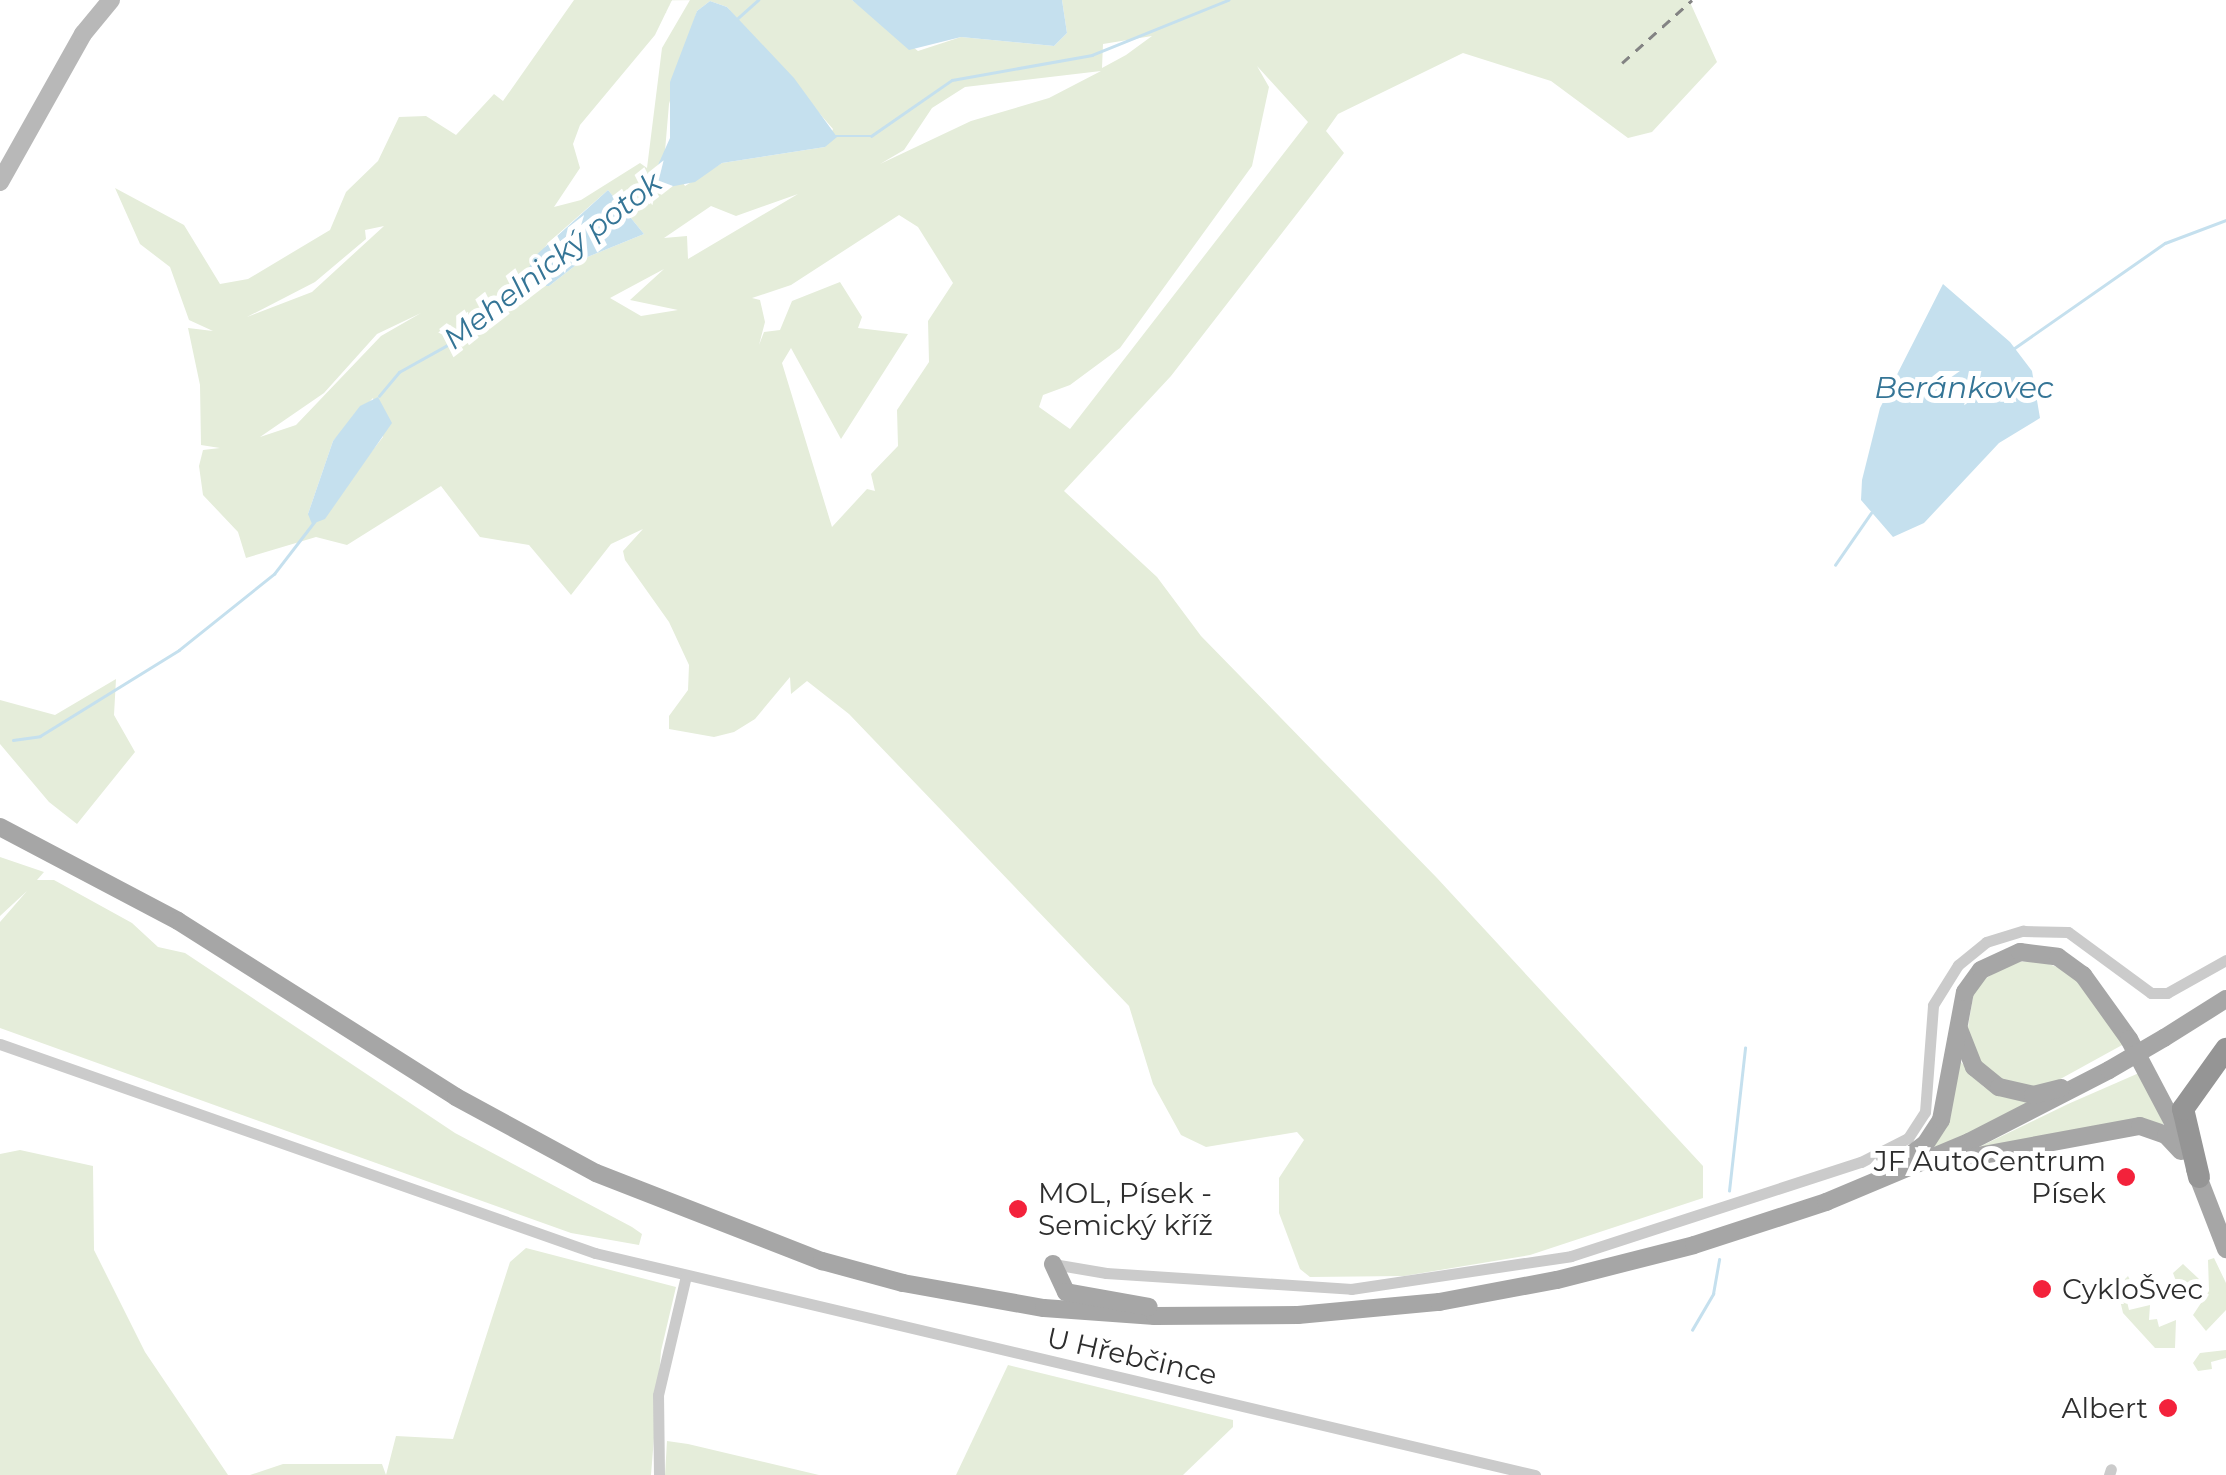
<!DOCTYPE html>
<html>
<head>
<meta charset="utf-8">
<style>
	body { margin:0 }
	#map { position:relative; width:2226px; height:1475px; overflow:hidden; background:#fff; font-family:Montserrat,sans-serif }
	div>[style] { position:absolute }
	.green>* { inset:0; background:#e5edda }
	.water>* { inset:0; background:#c5e0ee }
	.stream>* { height:2.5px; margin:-1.25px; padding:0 1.25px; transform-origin:1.25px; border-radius:1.25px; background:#c5e0ee }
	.street>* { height:11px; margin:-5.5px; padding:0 5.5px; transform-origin:5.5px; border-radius:5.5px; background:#cbcbcb }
	.secondary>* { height:18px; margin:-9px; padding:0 9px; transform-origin:9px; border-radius:9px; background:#b8b8b8 }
	.primary>* { height:18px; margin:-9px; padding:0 9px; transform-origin:9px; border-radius:9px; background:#a6a6a6 }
	.highway>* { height:22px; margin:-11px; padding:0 11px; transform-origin:11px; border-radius:11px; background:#959595 }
	.rail>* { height:2.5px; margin-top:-1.25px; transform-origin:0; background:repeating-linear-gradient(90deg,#838383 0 10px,transparent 0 18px) }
	.primary-bridge>* { height:18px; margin:-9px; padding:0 9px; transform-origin:9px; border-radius:9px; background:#a6a6a6 }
	.dots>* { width:28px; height:28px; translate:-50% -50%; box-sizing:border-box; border:5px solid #fff; border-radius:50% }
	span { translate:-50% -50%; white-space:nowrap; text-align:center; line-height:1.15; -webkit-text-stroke:10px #fff; paint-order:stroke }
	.poi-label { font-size:28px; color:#2e2e2e }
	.right { translate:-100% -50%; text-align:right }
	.left { translate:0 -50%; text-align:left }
	.street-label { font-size:28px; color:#2e2e2e }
	.water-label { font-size:30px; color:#357596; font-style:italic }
</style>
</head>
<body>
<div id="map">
	<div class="green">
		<div style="clip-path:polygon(evenodd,574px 0,672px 0,655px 35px,580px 125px,573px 144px,580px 168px,554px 207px,581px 200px,640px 163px,647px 168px,662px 48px,690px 0,852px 0,918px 51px,961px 37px,1054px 46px,1067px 33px,1062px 0,1689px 0,1717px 62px,1652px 132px,1628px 138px,1551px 81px,1463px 53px,1338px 114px,1326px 131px,1344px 153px,1171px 376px,1064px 491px,1157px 577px,1201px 636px,1437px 878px,1703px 1166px,1703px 1198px,1530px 1255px,1404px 1276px,1310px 1277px,1300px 1269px,1279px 1213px,1279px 1178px,1304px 1140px,1297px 1132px,1206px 1147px,1181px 1135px,1153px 1084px,1129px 1006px,849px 714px,807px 681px,791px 694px,790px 677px,755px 719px,734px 732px,714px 737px,669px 729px,669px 716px,688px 690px,689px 665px,669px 622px,625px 560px,623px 551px,643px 529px,611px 544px,571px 595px,529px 545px,480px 537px,441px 486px,347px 545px,316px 537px,246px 558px,238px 532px,203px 495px,199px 466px,203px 450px,220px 448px,201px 445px,200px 385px,188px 328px,213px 331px,189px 320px,170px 267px,140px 244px,115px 188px,184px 225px,220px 284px,248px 279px,330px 230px,346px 192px,378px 161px,399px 117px,426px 116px,456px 135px,494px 94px,503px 101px,574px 0,710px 1px,727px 7px,833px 129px,825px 147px,722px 163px,685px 186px,665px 151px,669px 104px,697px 11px,710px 1px,574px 0,1152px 36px,1126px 55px,1102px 68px,1103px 44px,1152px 36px,574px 0,1257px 66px,1308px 122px,1070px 429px,1039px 407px,1043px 395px,1070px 385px,1120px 348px,1252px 166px,1269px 87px,1257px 66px,574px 0,1101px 71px,1049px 98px,971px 121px,880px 164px,904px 150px,932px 108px,965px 87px,1101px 71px,574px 0,608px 190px,644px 234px,585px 258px,549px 286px,521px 281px,548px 243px,608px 190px,574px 0,798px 194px,688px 259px,687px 236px,664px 238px,711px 206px,736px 216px,798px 194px,574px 0,899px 215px,918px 227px,953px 283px,928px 321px,929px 362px,897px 410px,898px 446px,871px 474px,875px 491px,867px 489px,832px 527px,782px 363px,791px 348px,841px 439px,908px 334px,858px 328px,862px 317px,840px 282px,792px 301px,780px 330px,764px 332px,759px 345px,765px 322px,760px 300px,752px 298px,791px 285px,899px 215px,574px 0,384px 226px,312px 292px,247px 317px,315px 282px,366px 239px,365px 230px,384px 226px,574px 0,664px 269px,630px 300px,678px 310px,641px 316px,610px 298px,664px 269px,574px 0,421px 313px,381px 336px,296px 425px,260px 437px,324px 393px,377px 334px,421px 313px,574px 0,373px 398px,383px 437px,346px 484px,308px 514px,333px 441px,373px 398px)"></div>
		<div style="clip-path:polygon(116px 679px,114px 715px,135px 752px,77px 824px,49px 802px,0 744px,0 700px,55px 715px)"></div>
		<div style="clip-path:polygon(0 857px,44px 872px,37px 880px,54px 880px,132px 923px,158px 947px,185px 953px,455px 1133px,632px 1227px,642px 1234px,639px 1245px,571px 1233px,0 1028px,0 922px,27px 891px,0 916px)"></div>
		<div style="clip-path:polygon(2041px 961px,2070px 972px,2124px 1044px,2044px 1088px,2006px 1083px,1976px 1059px,1966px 1039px,1975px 985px,2012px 962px)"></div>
		<div style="clip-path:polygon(1960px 1061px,1984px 1087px,2031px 1103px,1931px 1153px,1948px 1119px)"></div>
		<div style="clip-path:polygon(2139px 1073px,2164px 1124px,1973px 1150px,2068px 1104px)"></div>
		<div style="clip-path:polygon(20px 1150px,93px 1166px,94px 1250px,145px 1352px,228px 1475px,0 1475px,0 1154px)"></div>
		<div style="clip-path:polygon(526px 1248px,676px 1287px,661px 1351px,651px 1475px,250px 1475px,283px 1464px,382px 1464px,386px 1475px,396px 1436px,453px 1439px,510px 1262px)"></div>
		<div style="clip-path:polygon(2214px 1258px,2226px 1283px,2226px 1310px,2206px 1331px,2193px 1315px,2209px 1291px,2208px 1260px)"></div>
		<div style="clip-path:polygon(2183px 1264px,2199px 1279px,2182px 1297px,2173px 1273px)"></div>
		<div style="clip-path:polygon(2128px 1276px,2133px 1286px,2124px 1289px,2129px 1310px,2150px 1305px,2149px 1320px,2157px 1319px,2159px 1327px,2176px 1320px,2175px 1348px,2155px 1348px,2123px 1313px,2117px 1287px)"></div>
		<div style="clip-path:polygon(2226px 1350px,2226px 1358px,2211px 1362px,2212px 1369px,2198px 1371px,2193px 1363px,2200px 1353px)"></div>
		<div style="clip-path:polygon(1008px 1365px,1233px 1420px,1233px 1427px,1183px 1475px,956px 1475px)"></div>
		<div style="clip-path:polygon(667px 1441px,688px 1444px,819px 1475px,665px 1475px)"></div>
	</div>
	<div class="water">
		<div style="clip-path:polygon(852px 0,1062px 0,1067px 33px,1054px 46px,961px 37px,909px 50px)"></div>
		<div style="clip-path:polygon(710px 1px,727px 7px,794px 78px,837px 137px,825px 147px,722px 163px,695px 182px,664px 188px,654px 174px,670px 138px,670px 82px,697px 11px)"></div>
		<div style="clip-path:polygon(608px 190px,644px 234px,585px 258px,549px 286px,521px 285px,534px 257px)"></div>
		<div style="clip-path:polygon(1943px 284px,2010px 342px,2032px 371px,2040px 418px,1999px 443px,1924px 523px,1893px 537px,1861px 500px,1862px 480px,1880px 408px)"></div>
		<div style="clip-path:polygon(378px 397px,392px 423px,325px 519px,312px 524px,308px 514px,333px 441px,360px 406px)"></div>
	</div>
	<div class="stream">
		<div style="left:738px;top:18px;width:27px;rotate:-42deg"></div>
		<div style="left:833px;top:136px;width:38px"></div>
		<div style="left:871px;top:136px;width:98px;rotate:-34.7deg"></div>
		<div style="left:952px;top:80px;width:142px;rotate:-10.1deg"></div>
		<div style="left:1092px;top:55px;width:147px;rotate:-22deg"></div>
		<div style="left:624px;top:210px;width:42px;rotate:-38.2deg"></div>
		<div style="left:2013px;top:349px;width:185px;rotate:-34.9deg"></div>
		<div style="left:2165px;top:243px;width:65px;rotate:-20.7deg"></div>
		<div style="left:379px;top:396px;width:31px;rotate:-50deg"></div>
		<div style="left:399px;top:372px;width:82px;rotate:-29.1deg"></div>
		<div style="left:471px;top:332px;width:68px;rotate:-43.8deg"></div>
		<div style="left:1835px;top:565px;width:63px;rotate:-55.3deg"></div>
		<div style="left:13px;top:740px;width:27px;rotate:-8deg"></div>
		<div style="left:40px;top:736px;width:163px;rotate:-31.7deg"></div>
		<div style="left:179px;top:650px;width:122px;rotate:-38.7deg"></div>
		<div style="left:274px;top:574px;width:66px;rotate:-52.4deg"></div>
		<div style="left:1729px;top:1191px;width:144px;rotate:-83.6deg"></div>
		<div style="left:1692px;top:1330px;width:42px;rotate:-59.7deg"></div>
		<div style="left:1713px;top:1294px;width:35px;rotate:-80deg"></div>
	</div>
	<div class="street">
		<div style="left:0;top:1044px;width:631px;rotate:19.35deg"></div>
		<div style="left:595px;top:1253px;width:966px;rotate:13.29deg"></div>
		<div style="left:1053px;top:1264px;width:54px;rotate:9.6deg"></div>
		<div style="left:1106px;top:1273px;width:246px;rotate:3.7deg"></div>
		<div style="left:1351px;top:1289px;width:222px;rotate:-8.5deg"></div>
		<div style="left:1571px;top:1256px;width:305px;rotate:-18deg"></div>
		<div style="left:1861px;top:1162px;width:53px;rotate:-27.1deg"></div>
		<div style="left:1908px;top:1138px;width:31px;rotate:-57deg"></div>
		<div style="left:1925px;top:1112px;width:107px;rotate:-85.7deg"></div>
		<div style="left:1933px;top:1005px;width:47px;rotate:-58deg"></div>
		<div style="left:1958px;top:965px;width:36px;rotate:-39deg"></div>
		<div style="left:1986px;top:942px;width:39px;rotate:-17deg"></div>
		<div style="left:2023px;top:931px;width:45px;rotate:1.3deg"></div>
		<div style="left:2068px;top:932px;width:103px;rotate:36.3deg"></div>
		<div style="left:2151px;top:993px;width:16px"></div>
		<div style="left:2167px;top:993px;width:68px;rotate:-29.2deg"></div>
		<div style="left:659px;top:1475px;width:80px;rotate:-90.7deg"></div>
		<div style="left:658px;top:1395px;width:122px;rotate:-76.8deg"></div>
		<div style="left:2109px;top:1475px;width:6px;rotate:-72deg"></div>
	</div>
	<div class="secondary">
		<div style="left:0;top:182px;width:170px;rotate:-60.7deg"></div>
		<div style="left:83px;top:34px;width:44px;rotate:-50.5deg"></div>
	</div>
	<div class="primary">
		<div style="left:0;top:827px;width:201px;rotate:27.8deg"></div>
		<div style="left:178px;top:921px;width:329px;rotate:32.3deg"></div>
		<div style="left:456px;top:1097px;width:159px;rotate:28.5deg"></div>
		<div style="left:596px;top:1173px;width:243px;rotate:21.3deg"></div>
		<div style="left:822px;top:1261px;width:84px;rotate:15.2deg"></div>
		<div style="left:903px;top:1283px;width:143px;rotate:10.1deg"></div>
		<div style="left:1044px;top:1308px;width:111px;rotate:4.1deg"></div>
		<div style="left:1155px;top:1316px;width:143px;rotate:-0.4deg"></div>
		<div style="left:1298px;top:1315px;width:142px;rotate:-5.3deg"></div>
		<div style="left:1439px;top:1302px;width:120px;rotate:-10.6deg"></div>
		<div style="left:1557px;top:1280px;width:141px;rotate:-14.3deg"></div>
		<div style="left:1694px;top:1245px;width:139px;rotate:-18deg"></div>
		<div style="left:1826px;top:1202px;width:155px;rotate:-22.8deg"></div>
		<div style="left:1969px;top:1142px;width:157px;rotate:-27.2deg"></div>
		<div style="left:1959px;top:1029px;width:41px;rotate:68.5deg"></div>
		<div style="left:1974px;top:1067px;width:32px;rotate:39deg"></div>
		<div style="left:1999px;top:1087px;width:35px;rotate:13deg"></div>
		<div style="left:2033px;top:1095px;width:29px;rotate:-14deg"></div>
		<div style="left:2164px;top:1038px;width:73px;rotate:-32.2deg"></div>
		<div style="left:1940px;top:1163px;width:203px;rotate:-10.5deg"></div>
		<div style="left:2140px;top:1126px;width:28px;rotate:19deg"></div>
		<div style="left:2166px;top:1135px;width:22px;rotate:47deg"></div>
		<div style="left:1897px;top:1165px;width:36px;rotate:-37deg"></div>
		<div style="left:1926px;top:1143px;width:27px;rotate:-57deg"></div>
		<div style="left:1941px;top:1120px;width:130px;rotate:-79.4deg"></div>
		<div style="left:1965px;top:992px;width:27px;rotate:-54deg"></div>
		<div style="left:1981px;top:970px;width:43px;rotate:-24.8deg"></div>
		<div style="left:2020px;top:952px;width:38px;rotate:7deg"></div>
		<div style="left:2058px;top:957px;width:31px;rotate:36deg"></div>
		<div style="left:2083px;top:975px;width:79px;rotate:54.3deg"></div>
		<div style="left:2129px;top:1039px;width:120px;rotate:62.2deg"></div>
		<div style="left:2195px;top:1169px;width:86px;rotate:68.8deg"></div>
		<div style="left:1053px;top:1264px;width:31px;rotate:65deg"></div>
		<div style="left:1066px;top:1292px;width:84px;rotate:10.2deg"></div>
	</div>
	<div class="highway">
		<div style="left:2199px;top:1177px;width:70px;rotate:-103.2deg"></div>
		<div style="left:2183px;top:1109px;width:74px;rotate:-54.4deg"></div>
	</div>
	<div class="rail">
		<div style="left:1622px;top:63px;width:94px;rotate:-42deg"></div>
	</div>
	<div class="primary-bridge">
		<div style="left:2109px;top:1070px;width:64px;rotate:-30.2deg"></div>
	</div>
	<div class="dots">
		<div style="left:2126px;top:1177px;background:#f3223b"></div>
		<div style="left:1018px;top:1209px;background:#f3223b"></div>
		<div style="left:2042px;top:1289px;background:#f3223b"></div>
		<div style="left:2168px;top:1408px;background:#f3223b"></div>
	</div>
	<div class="poi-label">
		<span class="right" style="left:2106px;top:1177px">JF AutoCentrum<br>Písek</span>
		<span class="left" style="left:1038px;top:1209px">MOL, Písek -<br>Semický kříž</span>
		<span class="left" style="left:2062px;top:1289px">CykloŠvec</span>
		<span class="right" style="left:2148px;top:1408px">Albert</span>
	</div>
	<div class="street-label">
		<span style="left:1132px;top:1356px;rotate:13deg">U Hřebčince</span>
	</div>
	<div class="water-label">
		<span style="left:553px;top:261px;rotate:-38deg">Mehelnický potok</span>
		<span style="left:1964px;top:388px">Beránkovec</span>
	</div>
</div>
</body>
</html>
